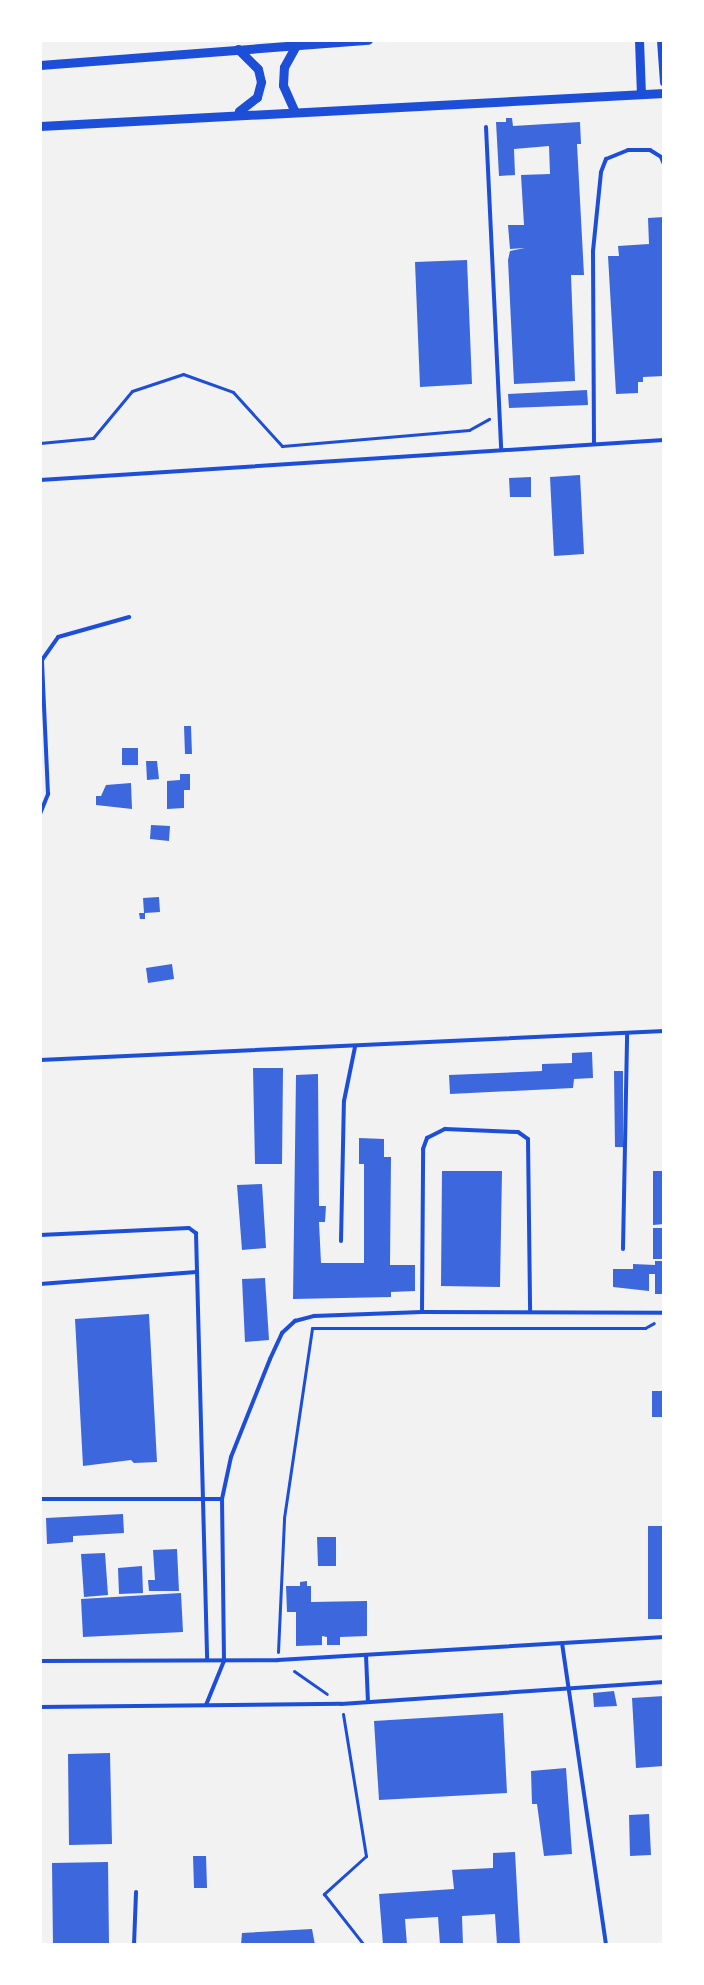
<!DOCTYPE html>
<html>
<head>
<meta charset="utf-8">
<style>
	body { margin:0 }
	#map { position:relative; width:704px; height:1985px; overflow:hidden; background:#f2f2f2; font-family:"Varela Round",sans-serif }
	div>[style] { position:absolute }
	.building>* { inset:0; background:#3d67dc }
	.path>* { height:3px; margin:-1.5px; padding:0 1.5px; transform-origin:1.5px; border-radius:1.5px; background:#1d4ed8 }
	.service>* { height:4px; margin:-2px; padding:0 2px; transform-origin:2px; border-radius:2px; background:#1d4ed8 }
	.tertiary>* { height:9px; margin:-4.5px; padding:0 4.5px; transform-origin:4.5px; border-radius:4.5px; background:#1d4ed8 }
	span { translate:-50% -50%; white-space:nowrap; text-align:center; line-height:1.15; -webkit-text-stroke:7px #fff; paint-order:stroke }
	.frame { position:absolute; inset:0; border:42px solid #fff; pointer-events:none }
</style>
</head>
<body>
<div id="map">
	<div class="building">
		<div style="clip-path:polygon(506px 118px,512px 118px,513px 126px,580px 122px,581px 144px,577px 144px,584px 275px,571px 275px,575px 381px,514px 384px,508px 260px,510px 251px,525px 248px,510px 249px,508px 225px,524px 225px,521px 175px,550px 174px,549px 146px,514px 149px,515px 175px,499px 176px,496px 122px,506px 122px)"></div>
		<div style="clip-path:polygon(664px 217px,664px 376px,643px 377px,643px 382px,638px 382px,638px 393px,616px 394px,608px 256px,619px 256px,618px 246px,649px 244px,648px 218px)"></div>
		<div style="clip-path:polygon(467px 260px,472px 384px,420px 387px,415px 262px)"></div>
		<div style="clip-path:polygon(587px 390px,588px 405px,509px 408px,508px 394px)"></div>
		<div style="clip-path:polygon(580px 475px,584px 554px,554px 556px,550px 477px)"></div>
		<div style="clip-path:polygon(531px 477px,531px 497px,510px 497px,509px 478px)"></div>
		<div style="clip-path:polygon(184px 726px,191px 726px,192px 754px,185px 754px)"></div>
		<div style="clip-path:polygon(122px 748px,138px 748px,138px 765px,122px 765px)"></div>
		<div style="clip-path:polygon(146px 761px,157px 761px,159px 779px,147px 780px)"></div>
		<div style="clip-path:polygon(180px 774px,190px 774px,190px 790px,184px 790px,184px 808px,167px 809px,167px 781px,180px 780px)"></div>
		<div style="clip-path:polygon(131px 783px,132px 809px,96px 805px,96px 796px,101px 796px,106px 785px)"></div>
		<div style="clip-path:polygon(151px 825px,170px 826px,169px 841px,150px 839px)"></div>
		<div style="clip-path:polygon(159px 897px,160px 912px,145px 913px,145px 919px,140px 919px,139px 913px,144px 913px,143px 898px)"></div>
		<div style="clip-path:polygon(172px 964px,174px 979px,148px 983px,146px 968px)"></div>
		<div style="clip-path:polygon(592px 1052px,593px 1078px,574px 1079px,573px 1088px,450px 1094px,449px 1075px,542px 1071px,542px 1064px,572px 1063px,572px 1053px)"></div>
		<div style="clip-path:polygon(253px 1068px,283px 1068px,282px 1164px,255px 1164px)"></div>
		<div style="clip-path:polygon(614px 1071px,623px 1071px,623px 1147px,615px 1147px)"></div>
		<div style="clip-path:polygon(318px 1074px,319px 1206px,326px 1206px,325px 1222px,319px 1222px,321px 1263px,364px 1263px,364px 1164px,359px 1164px,359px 1138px,384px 1139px,384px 1157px,391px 1157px,390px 1265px,415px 1265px,415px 1291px,391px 1292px,391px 1297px,293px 1299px,296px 1075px)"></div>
		<div style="clip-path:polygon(442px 1171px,502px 1171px,500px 1287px,441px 1286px)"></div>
		<div style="clip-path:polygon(653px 1171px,664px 1171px,664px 1224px,653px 1225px)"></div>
		<div style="clip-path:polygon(262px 1184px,266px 1248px,242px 1250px,237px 1185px)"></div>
		<div style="clip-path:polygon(653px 1228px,664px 1228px,664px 1259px,653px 1259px)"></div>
		<div style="clip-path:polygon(655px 1261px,664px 1261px,664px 1294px,655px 1294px,655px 1274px,649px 1274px,649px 1291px,613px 1287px,613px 1269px,633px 1269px,633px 1264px,655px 1265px)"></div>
		<div style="clip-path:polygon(265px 1278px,269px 1340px,245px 1342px,242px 1279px)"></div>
		<div style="clip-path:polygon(149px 1314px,157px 1462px,134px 1463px,131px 1460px,83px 1466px,75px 1319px)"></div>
		<div style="clip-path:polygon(652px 1391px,664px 1391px,664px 1417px,652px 1417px)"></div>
		<div style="clip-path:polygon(123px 1514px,124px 1533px,73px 1536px,73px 1542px,47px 1544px,46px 1518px)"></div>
		<div style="clip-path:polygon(648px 1526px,664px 1526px,664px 1619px,648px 1619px)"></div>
		<div style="clip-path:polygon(317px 1537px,336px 1537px,336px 1566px,318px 1566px)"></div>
		<div style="clip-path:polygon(177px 1549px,179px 1591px,149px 1591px,148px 1580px,155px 1580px,153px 1550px)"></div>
		<div style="clip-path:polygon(105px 1553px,108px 1595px,84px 1597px,81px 1554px)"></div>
		<div style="clip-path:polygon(142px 1566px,143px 1593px,119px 1594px,118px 1568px)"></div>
		<div style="clip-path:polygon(307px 1581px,307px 1586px,311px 1586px,311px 1602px,367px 1601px,367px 1636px,340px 1637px,340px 1645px,327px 1645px,327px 1637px,322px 1636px,322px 1645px,296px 1646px,296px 1612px,287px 1612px,286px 1586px,300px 1586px,300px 1582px)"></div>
		<div style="clip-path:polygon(181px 1593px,183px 1632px,83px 1637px,81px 1599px)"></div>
		<div style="clip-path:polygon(614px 1691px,617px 1706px,594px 1707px,593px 1693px)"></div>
		<div style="clip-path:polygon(664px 1696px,664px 1766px,636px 1768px,632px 1698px)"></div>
		<div style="clip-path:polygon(503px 1713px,507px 1793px,379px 1800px,374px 1721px)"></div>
		<div style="clip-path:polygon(110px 1753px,112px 1844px,69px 1845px,68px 1754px)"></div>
		<div style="clip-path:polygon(566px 1768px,572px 1854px,544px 1856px,537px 1804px,532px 1804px,531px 1771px)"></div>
		<div style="clip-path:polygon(649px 1814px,651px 1855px,630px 1856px,629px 1815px)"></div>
		<div style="clip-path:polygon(515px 1852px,520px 1945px,497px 1945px,495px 1914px,462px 1916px,463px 1945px,440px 1945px,438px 1917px,405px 1919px,407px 1945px,383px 1945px,379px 1894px,454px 1889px,452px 1870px,493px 1868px,493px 1853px)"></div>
		<div style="clip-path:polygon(193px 1856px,206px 1856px,207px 1888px,194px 1888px)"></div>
		<div style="clip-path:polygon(108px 1862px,109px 1945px,53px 1945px,52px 1863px)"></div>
		<div style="clip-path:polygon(312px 1929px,315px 1945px,241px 1945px,242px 1933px)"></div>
	</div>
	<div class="path">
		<div style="left:40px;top:443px;width:53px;rotate:-5.4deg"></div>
		<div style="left:93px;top:438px;width:61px;rotate:-50.3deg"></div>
		<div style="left:132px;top:391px;width:54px;rotate:-18.4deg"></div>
		<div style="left:183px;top:374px;width:53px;rotate:19.8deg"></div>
		<div style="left:233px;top:392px;width:73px;rotate:47.8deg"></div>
		<div style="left:282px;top:446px;width:188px;rotate:-4.9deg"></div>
		<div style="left:469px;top:430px;width:23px;rotate:-29deg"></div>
		<div style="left:278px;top:1652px;width:134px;rotate:-87.4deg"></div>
		<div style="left:284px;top:1518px;width:192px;rotate:-81.6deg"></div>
		<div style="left:312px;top:1328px;width:333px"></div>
		<div style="left:645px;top:1328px;width:10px;rotate:-29deg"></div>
		<div style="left:294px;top:1671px;width:40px;rotate:34.9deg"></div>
		<div style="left:343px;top:1714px;width:144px;rotate:80.8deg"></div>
		<div style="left:366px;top:1856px;width:57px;rotate:137.9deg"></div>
		<div style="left:324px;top:1894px;width:65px;rotate:51.9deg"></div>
	</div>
	<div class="service">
		<div style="left:486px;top:127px;width:322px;rotate:87.3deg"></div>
		<div style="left:594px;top:444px;width:193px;rotate:-90.3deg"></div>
		<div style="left:593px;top:251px;width:79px;rotate:-84.2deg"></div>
		<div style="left:601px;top:172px;width:14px;rotate:-69deg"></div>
		<div style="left:606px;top:159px;width:24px;rotate:-22deg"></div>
		<div style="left:628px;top:150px;width:22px"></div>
		<div style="left:650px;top:150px;width:13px;rotate:32deg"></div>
		<div style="left:661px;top:157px;width:8px;rotate:67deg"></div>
		<div style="left:40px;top:480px;width:625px;rotate:-3.67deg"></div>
		<div style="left:40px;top:814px;width:22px;rotate:-68deg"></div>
		<div style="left:48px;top:794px;width:134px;rotate:-92.6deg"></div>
		<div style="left:42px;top:660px;width:28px;rotate:-55deg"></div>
		<div style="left:58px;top:637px;width:74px;rotate:-15.7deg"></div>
		<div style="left:40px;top:1060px;width:625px;rotate:-2.66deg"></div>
		<div style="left:40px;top:1235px;width:149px;rotate:-2.7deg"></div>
		<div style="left:189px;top:1228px;width:9px;rotate:36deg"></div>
		<div style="left:196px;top:1233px;width:427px;rotate:88.5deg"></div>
		<div style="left:341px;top:1241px;width:140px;rotate:-88.8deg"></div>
		<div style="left:344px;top:1101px;width:55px;rotate:-78.5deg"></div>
		<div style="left:623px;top:1249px;width:216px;rotate:-88.9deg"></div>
		<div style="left:40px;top:1284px;width:157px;rotate:-4.4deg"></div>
		<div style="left:422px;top:1312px;width:163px;rotate:-89.6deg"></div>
		<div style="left:423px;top:1149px;width:12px;rotate:-70deg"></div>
		<div style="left:427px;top:1138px;width:20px;rotate:-27deg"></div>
		<div style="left:445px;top:1129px;width:73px;rotate:2.4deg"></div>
		<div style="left:518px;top:1132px;width:12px;rotate:35deg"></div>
		<div style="left:528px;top:1139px;width:172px;rotate:89.3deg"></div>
		<div style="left:40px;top:1499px;width:182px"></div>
		<div style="left:222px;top:1499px;width:43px;rotate:-77.9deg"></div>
		<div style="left:231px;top:1457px;width:105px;rotate:-68.3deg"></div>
		<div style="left:270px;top:1359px;width:29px;rotate:-65deg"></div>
		<div style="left:282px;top:1333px;width:18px;rotate:-43deg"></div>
		<div style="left:295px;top:1321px;width:20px;rotate:-15deg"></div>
		<div style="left:314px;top:1316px;width:108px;rotate:-2.1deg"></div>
		<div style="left:422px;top:1312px;width:242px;rotate:0.2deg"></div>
		<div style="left:562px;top:1643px;width:305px;rotate:81.7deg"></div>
		<div style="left:366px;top:1655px;width:47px;rotate:87.6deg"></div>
		<div style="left:40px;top:1661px;width:238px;rotate:-0.2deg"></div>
		<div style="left:278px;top:1660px;width:387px;rotate:-3.4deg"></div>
		<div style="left:206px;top:1705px;width:48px;rotate:-67.8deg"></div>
		<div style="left:224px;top:1661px;width:162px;rotate:-90.7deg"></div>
		<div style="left:40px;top:1707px;width:301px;rotate:-0.6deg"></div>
		<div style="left:341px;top:1704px;width:324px;rotate:-3.9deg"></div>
		<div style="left:134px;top:1945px;width:53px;rotate:-87.8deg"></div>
	</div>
	<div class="tertiary">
		<div style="left:639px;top:40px;width:54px;rotate:87.9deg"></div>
		<div style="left:661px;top:40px;width:42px;rotate:85.9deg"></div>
		<div style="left:238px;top:49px;width:28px;rotate:45deg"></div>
		<div style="left:258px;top:69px;width:13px;rotate:77deg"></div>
		<div style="left:261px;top:82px;width:16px;rotate:105deg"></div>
		<div style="left:257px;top:97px;width:23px;rotate:142deg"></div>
		<div style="left:40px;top:65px;width:329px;rotate:-4.4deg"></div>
		<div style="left:294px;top:110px;width:27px;rotate:-114deg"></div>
		<div style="left:283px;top:85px;width:18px;rotate:-87deg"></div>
		<div style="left:284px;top:67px;width:26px;rotate:-61deg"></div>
		<div style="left:40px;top:126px;width:625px;rotate:-3.03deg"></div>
	</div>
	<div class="frame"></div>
</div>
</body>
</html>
